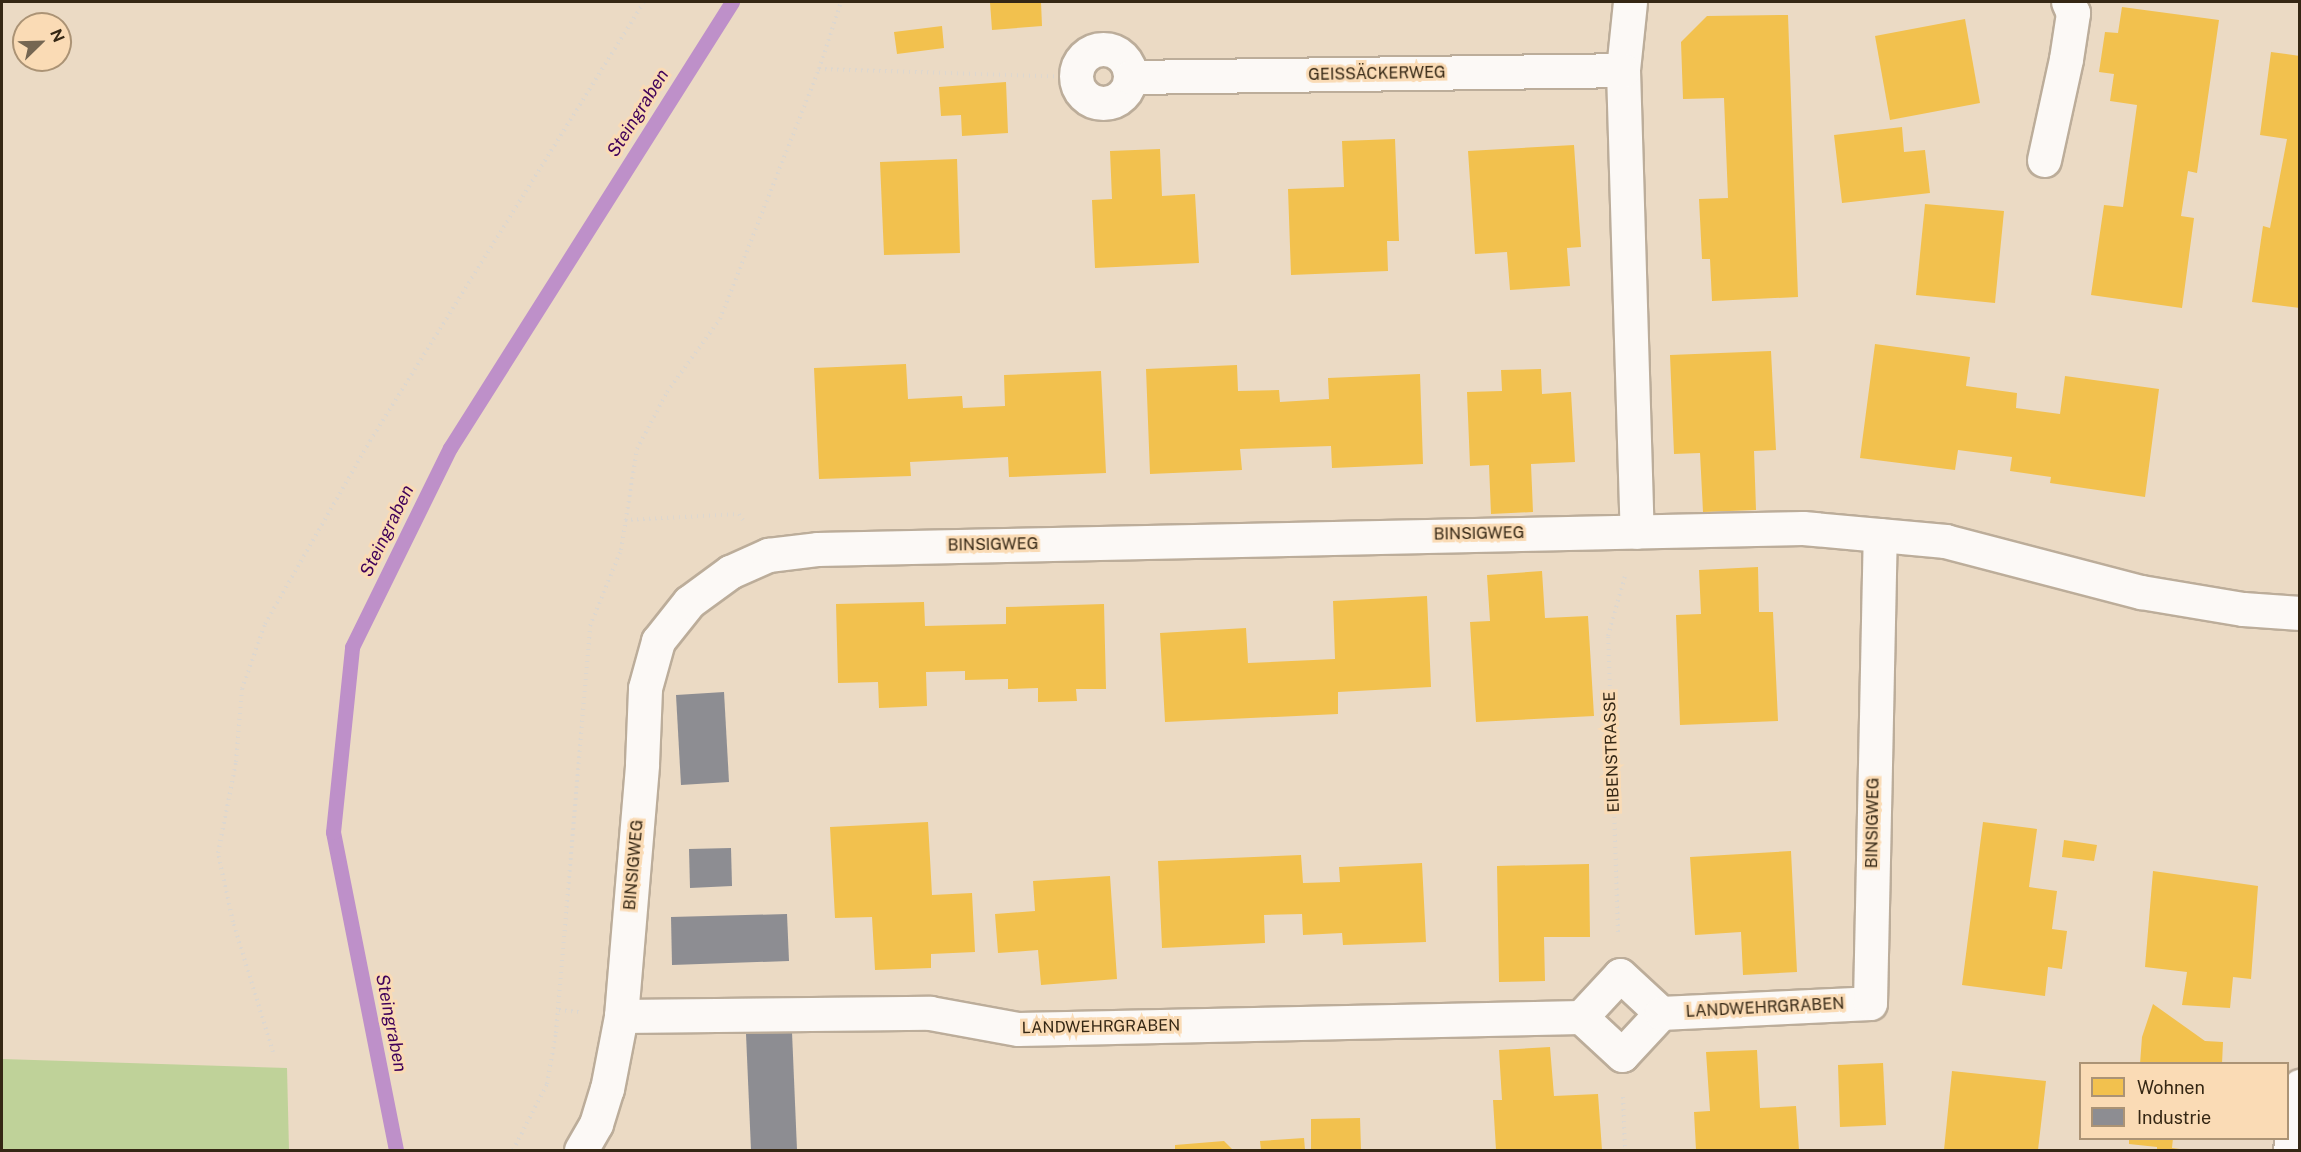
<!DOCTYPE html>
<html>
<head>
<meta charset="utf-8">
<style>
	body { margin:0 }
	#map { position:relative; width:2301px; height:1152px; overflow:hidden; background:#ebdac4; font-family:"Public Sans",sans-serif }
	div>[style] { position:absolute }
	.green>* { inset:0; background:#bfd299 }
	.homes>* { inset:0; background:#f2c14e }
	.industry>* { inset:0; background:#8d8d92 }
	.stream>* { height:15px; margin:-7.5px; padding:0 7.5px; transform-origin:7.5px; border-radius:7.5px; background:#be90c9 }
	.path>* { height:4px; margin-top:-2px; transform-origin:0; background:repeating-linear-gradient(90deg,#ddd7cf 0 1.5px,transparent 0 6px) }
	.roads { filter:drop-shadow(2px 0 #bcad9a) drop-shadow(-2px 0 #bcad9a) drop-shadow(0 2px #bcad9a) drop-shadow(0 -2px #bcad9a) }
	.minor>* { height:33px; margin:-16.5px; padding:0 16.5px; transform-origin:16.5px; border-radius:16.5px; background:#fcf9f6 }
	.minor>.ring { margin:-16.5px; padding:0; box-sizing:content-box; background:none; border:33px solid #fcf9f6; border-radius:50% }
	span { translate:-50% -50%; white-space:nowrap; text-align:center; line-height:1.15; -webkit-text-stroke:6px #fadbb5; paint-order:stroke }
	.street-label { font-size:16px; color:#352714 }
	.water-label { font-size:18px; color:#400159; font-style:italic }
	.frame { position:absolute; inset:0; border:3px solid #352714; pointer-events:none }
	.legend { position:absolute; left:2079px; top:1062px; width:210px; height:78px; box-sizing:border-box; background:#fadbb5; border:2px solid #ab9375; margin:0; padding:8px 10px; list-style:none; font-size:18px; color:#352714 }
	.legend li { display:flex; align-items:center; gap:12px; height:30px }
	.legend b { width:30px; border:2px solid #ab9375 }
	.north { position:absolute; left:12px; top:12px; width:60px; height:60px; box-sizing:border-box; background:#fadbb5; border:2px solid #ab9375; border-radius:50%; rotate:67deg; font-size:16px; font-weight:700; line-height:24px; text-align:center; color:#352714 }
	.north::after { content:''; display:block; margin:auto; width:21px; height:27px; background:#756652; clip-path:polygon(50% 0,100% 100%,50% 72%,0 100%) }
</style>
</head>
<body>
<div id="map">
	<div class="green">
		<div style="clip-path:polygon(2px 1059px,287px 1068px,289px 1150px,2px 1150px)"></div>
	</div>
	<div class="homes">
		<div style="clip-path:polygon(990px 2px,1041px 2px,1042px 26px,992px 30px)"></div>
		<div style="clip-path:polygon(2122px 7px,2219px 20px,2197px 173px,2188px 171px,2181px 216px,2194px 218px,2182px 308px,2091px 295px,2104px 205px,2123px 207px,2137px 105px,2110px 101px,2114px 74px,2099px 72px,2105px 32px,2118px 33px)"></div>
		<div style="clip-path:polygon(1788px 15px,1798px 297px,1712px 301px,1710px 259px,1702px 259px,1699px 199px,1728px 198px,1724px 98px,1683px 99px,1681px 42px,1707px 16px)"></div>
		<div style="clip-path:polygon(1965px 19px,1980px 103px,1890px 120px,1875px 36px)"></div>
		<div style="clip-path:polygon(942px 26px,944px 48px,897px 54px,894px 32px)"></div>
		<div style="clip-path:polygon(2271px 52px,2300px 56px,2300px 308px,2252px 302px,2263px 226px,2270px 228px,2287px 139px,2260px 135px)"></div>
		<div style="clip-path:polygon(1006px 82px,1008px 133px,962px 136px,961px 115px,941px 116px,939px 87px)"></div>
		<div style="clip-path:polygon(1902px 127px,1904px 152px,1925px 150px,1930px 193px,1842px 203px,1834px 135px)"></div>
		<div style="clip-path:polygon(1395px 139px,1399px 241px,1387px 241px,1388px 271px,1291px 275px,1288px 189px,1344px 187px,1342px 141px)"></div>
		<div style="clip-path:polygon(1574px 145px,1581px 247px,1567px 248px,1570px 286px,1510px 290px,1507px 252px,1475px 254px,1468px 151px)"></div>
		<div style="clip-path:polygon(1160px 149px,1162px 196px,1195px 194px,1199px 263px,1095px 268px,1092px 200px,1112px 199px,1110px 151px)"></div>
		<div style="clip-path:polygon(957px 159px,960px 253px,884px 255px,880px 162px)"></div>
		<div style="clip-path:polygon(1925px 204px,2004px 211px,1995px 303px,1916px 295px)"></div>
		<div style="clip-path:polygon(1875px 344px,1970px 357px,1966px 386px,2017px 393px,2016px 408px,2060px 414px,2065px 376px,2159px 389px,2145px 497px,2050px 483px,2051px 477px,2010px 471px,2012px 457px,1958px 450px,1955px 470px,1860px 458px)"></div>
		<div style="clip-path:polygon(1771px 351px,1776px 450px,1754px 451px,1756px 510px,1703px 512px,1700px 453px,1674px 454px,1670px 355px)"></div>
		<div style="clip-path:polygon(906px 364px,908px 399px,962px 396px,963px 408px,1005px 406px,1004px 375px,1101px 371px,1106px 473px,1009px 477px,1008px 457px,910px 462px,911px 476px,819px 479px,814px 368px)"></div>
		<div style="clip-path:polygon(1237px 365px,1238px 391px,1279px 390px,1280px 402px,1329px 399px,1328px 378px,1420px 374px,1423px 464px,1332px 468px,1331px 446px,1240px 449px,1242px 470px,1150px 474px,1146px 369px)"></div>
		<div style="clip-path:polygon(1541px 369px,1542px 394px,1571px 392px,1575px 462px,1531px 464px,1533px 512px,1491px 514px,1489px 465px,1470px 466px,1467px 392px,1502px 391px,1501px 370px)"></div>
		<div style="clip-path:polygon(1758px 567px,1759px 612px,1773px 612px,1778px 721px,1680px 725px,1676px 615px,1701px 614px,1699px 570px)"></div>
		<div style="clip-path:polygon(1542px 571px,1545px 618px,1588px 616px,1594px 716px,1476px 722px,1470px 622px,1490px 621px,1487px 575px)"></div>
		<div style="clip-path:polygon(1427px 596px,1431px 687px,1338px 692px,1338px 714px,1165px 722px,1160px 633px,1246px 628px,1248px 663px,1335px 659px,1333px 601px)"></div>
		<div style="clip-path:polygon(924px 602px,925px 626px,1006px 624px,1006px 607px,1104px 604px,1106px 689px,1076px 689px,1077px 701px,1038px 702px,1038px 688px,1008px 689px,1008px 679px,965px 680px,965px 671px,926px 672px,927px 706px,879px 708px,878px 682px,838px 683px,836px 604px)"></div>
		<div style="clip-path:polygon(928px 822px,932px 895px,972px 893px,975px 952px,931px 954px,931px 968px,875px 970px,872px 917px,835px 918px,830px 827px)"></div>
		<div style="clip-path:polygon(1983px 822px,2037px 829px,2029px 887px,2057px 891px,2052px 929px,2067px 931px,2062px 969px,2048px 967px,2045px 996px,1962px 985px)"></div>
		<div style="clip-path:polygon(2064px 840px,2097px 845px,2094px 861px,2062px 857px)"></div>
		<div style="clip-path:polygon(1791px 851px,1797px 972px,1743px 975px,1741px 932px,1695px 935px,1690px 857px)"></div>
		<div style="clip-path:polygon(1301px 855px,1303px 883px,1340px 882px,1339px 867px,1422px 863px,1426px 942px,1343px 945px,1342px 933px,1303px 935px,1302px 914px,1264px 915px,1265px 943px,1162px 948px,1158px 861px)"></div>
		<div style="clip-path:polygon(1589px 864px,1590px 937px,1544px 937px,1545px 981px,1499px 982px,1497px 866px)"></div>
		<div style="clip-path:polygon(2153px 871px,2258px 886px,2251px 979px,2233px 977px,2230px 1008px,2182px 1005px,2187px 972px,2145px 967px)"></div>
		<div style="clip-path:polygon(1110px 876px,1117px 979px,1041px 985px,1038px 950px,998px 953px,995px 914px,1035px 911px,1033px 881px)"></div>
		<div style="clip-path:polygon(2153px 1004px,2205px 1041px,2223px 1042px,2222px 1064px,2140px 1064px,2142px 1037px)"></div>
		<div style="clip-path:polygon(1550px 1047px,1554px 1096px,1598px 1094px,1602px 1150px,1496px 1150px,1493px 1100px,1502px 1100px,1499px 1050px)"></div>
		<div style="clip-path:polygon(1757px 1050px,1760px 1108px,1796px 1106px,1799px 1150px,1696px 1150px,1694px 1112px,1710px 1111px,1706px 1052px)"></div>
		<div style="clip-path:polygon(1883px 1063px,1886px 1125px,1840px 1127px,1838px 1065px)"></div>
		<div style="clip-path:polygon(1952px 1071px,2046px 1081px,2038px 1150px,1944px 1150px)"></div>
		<div style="clip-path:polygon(1360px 1118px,1361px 1150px,1311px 1150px,1311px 1119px)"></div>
		<div style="clip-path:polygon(1304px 1138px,1305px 1150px,1261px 1150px,1260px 1141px)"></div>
		<div style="clip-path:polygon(2129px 1138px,2173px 1138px,2172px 1148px,2187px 1150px,2157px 1150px,2157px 1147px,2129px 1144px)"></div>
		<div style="clip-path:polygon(1224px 1141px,1233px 1150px,1175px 1150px,1175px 1145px)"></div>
	</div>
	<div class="industry">
		<div style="clip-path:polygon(724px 692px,729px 782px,681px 785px,676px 695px)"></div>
		<div style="clip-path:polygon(731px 848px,732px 886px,690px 888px,689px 849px)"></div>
		<div style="clip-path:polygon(787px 914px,789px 961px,672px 965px,671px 917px)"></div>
		<div style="clip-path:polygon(792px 1032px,797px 1150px,751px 1150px,746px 1034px)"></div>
	</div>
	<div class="stream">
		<div style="left:396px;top:1150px;width:324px;rotate:-101.2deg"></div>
		<div style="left:333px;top:832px;width:186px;rotate:-84.1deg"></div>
		<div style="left:352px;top:647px;width:222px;rotate:-63.8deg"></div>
		<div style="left:450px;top:448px;width:528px;rotate:-57.7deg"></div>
	</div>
	<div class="path">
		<div style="left:819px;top:69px;width:257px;rotate:1.8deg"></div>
		<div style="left:625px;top:520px;width:114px;rotate:-3deg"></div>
		<div style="left:739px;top:514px;width:7px;rotate:56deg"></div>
		<div style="left:1618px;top:932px;width:296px;rotate:-91.9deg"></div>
		<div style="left:1608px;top:636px;width:62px;rotate:-74.2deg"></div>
		<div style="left:559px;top:1010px;width:20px;rotate:6deg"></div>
		<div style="left:273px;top:1052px;width:136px;rotate:-107.1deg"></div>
		<div style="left:233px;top:922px;width:71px;rotate:-102.3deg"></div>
		<div style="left:218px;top:853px;width:93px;rotate:-78.8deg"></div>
		<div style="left:236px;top:762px;width:73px;rotate:-85.3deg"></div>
		<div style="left:242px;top:689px;width:69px;rotate:-70.5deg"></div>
		<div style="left:265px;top:624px;width:211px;rotate:-60.2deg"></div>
		<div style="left:370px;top:441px;width:517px;rotate:-58.03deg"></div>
		<div style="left:1623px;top:1097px;width:53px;rotate:87.8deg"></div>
		<div style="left:513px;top:1150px;width:74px;rotate:-62.7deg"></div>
		<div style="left:547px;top:1084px;width:52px;rotate:-80deg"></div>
		<div style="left:556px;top:1033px;width:408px;rotate:-85.2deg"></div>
		<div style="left:590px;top:626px;width:82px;rotate:-67.8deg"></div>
		<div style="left:621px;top:550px;width:102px;rotate:-81deg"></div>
		<div style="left:637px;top:449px;width:64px;rotate:-62.2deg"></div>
		<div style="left:667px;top:392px;width:90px;rotate:-54deg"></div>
		<div style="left:720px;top:319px;width:269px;rotate:-68.4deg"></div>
		<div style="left:819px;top:69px;width:71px;rotate:-71.8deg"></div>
	</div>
	<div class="roads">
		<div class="minor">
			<div style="left:1630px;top:2px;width:68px;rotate:95.9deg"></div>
			<div style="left:1623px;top:70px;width:462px;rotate:88.3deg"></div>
			<div class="ring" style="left:1076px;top:49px;width:21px;height:21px"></div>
			<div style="left:1130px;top:77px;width:493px;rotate:-0.8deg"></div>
			<div style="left:2044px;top:160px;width:103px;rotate:-77.7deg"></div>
			<div style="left:2066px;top:59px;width:47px;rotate:-81.3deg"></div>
			<div style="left:2073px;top:13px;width:12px;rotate:-114deg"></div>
			<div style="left:1620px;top:975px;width:56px;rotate:42.8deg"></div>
			<div style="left:1661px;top:1013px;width:57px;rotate:132.9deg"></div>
			<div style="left:1622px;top:1055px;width:56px;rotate:-137.2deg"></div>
			<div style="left:1581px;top:1017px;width:57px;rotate:-47.1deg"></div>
			<div style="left:1661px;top:1013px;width:209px;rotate:-2.7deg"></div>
			<div style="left:1870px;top:1003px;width:468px;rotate:-88.8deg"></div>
			<div style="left:621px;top:1016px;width:309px;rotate:-0.6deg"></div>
			<div style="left:930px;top:1013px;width:89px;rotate:10.3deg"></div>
			<div style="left:1018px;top:1029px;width:563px;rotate:-1.22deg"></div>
			<div style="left:581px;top:1150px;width:30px;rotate:-60deg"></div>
			<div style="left:596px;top:1124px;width:37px;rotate:-73deg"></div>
			<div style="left:607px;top:1089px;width:74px;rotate:-79.1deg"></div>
			<div style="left:621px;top:1016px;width:253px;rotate:-85.2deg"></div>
			<div style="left:642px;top:764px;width:76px;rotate:-87.7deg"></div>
			<div style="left:645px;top:688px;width:49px;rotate:-74.5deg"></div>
			<div style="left:658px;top:641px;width:50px;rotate:-51.5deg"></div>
			<div style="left:689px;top:602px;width:51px;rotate:-36.2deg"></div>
			<div style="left:730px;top:572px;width:42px;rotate:-24.1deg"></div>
			<div style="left:768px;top:555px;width:49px;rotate:-7deg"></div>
			<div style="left:817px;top:549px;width:986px;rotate:-1.22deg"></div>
			<div style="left:1803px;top:528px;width:143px;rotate:5.2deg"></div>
			<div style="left:1945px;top:541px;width:203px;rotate:14.6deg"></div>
			<div style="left:2141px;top:592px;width:103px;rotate:9.5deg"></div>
			<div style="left:2243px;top:609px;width:57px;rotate:4deg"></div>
			<div style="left:2290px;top:1150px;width:65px;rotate:-81.1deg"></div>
		</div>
	</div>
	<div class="street-label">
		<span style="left:1377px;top:74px;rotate:-1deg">GEISSÄCKERWEG</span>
		<span style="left:1479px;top:534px;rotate:-1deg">BINSIGWEG</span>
		<span style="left:993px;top:545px;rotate:-1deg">BINSIGWEG</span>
		<span style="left:1612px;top:752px;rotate:-92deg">EIBENSTRASSE</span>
		<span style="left:1873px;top:823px;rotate:-89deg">BINSIGWEG</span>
		<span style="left:634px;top:865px;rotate:-85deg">BINSIGWEG</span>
		<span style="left:1765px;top:1008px;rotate:-3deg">LANDWEHRGRABEN</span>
		<span style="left:1101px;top:1027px;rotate:-1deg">LANDWEHRGRABEN</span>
	</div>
	<div class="water-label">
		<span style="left:638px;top:113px;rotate:-58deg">Steingraben</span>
		<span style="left:387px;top:531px;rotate:-64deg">Steingraben</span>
		<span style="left:391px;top:1023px;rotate:79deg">Steingraben</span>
	</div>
	<div class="frame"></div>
	<ul class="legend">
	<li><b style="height:16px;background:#f2c14e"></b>Wohnen</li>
	<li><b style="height:16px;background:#8d8d92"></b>Industrie</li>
	</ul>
	<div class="north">N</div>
</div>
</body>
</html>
